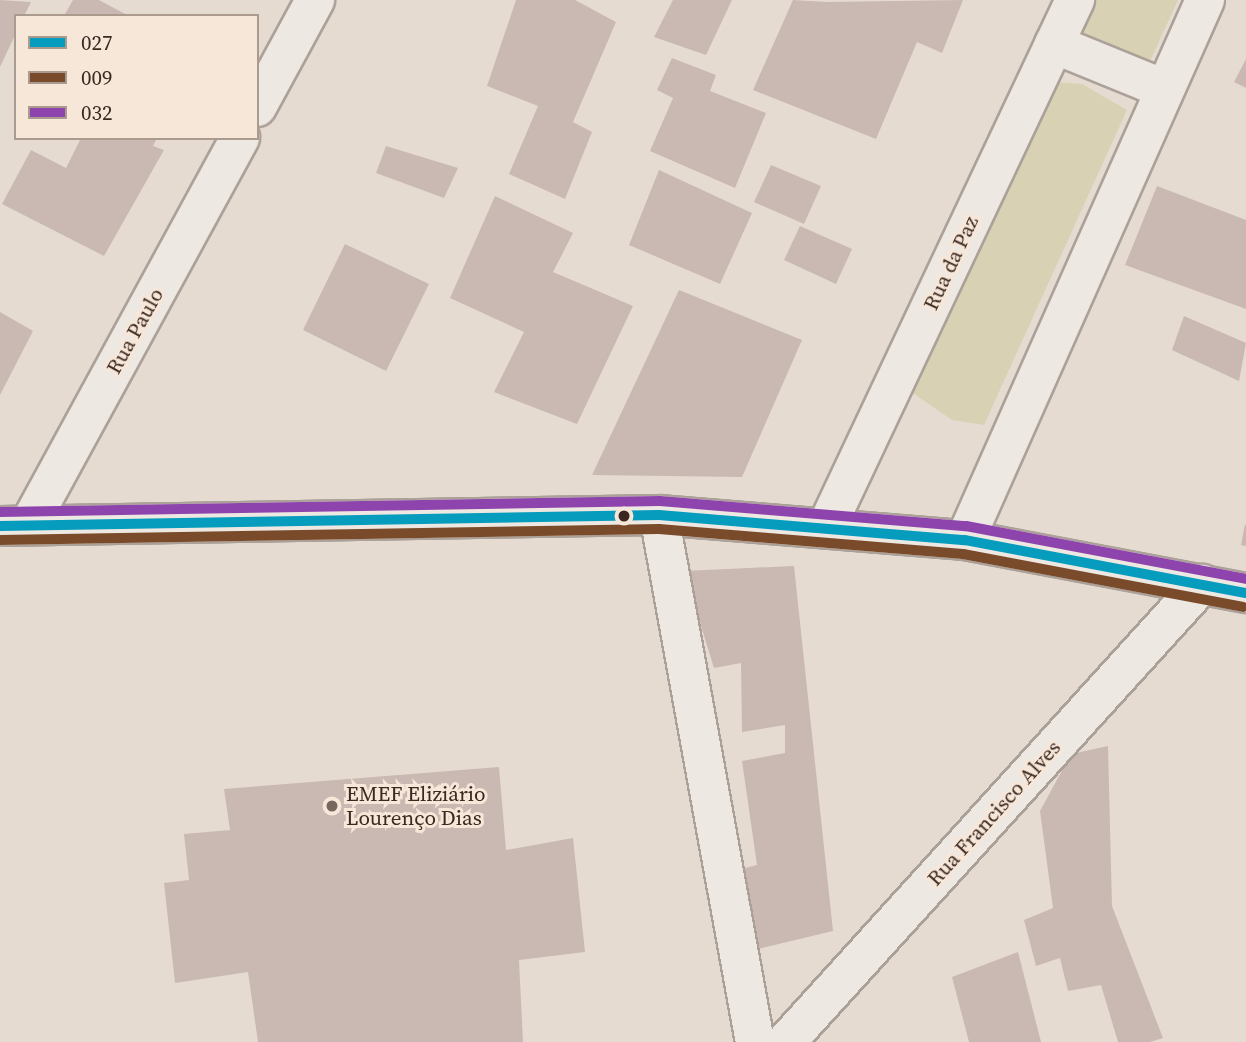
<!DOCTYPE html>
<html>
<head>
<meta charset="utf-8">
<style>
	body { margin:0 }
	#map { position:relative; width:1246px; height:1042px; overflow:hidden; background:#e6dbd1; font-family:"Source Serif 4",serif }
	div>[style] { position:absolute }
	.green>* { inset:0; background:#d8d1b4 }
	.building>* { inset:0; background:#cab9b2 }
	.roads { filter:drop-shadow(2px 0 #aca199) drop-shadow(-2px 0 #aca199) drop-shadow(0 2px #aca199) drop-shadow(0 -2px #aca199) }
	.minor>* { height:38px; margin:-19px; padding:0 19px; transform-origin:19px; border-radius:19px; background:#eee8e2 }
	.tertiary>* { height:38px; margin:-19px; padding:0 19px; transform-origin:19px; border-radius:19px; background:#eee8e2 }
	.bus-1>* { height:10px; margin:-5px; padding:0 5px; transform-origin:5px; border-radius:5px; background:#069cbd }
	.bus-2>* { height:10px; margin:-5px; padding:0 5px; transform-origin:5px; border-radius:5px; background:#7a4b2a }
	.bus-3>* { height:10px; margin:-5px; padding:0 5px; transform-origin:5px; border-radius:5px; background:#8e44ad }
	.dots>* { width:19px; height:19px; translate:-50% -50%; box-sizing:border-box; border:4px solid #f6e7d9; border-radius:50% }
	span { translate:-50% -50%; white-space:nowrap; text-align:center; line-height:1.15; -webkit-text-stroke:6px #f6e7d9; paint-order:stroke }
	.street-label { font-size:21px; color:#3b2821 }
	.poi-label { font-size:21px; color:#3b2821 }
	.left { translate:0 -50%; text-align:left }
	.legend { position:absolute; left:14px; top:14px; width:245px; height:126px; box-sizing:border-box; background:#f6e7d9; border:2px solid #ab9b8f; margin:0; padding:9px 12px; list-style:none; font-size:21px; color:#3b2821 }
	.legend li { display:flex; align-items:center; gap:14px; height:35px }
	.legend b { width:35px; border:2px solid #ab9b8f }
</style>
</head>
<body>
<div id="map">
	<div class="green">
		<div style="clip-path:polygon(1095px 0,1178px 0,1150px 61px,1097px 50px,1081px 31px)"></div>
		<div style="clip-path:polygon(1055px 82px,1082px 84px,1127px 110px,984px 425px,952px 420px,910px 391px)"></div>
	</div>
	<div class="building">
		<div style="clip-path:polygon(0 0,31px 2px,24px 16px,16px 16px,16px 33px,0 67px)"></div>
		<div style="clip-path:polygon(73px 0,99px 0,129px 16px,64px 16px)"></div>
		<div style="clip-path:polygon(516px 0,575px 0,616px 22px,573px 122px,592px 132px,565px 199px,509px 174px,538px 106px,487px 86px)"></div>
		<div style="clip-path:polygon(673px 0,732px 0,706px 55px,654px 37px)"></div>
		<div style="clip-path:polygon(793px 0,827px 2px,963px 0,942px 53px,917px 42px,876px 139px,753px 90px)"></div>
		<div style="clip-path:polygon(672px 58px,716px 75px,710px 91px,766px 113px,735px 188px,650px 151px,673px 98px,657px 90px)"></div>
		<div style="clip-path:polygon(1246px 59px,1246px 88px,1234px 82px)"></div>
		<div style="clip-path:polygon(81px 138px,157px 138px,153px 146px,164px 150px,104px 256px,2px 204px,31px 150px,66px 168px)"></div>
		<div style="clip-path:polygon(386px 146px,458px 168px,444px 198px,376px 173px)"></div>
		<div style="clip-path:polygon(771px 165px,821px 186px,804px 224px,754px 202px)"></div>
		<div style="clip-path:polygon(659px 170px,752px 213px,720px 284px,629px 245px)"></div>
		<div style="clip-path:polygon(1157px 186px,1246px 220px,1246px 309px,1125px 265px)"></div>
		<div style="clip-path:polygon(495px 196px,573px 233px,553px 272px,633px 306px,577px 424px,494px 392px,524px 332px,450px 298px)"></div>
		<div style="clip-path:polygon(800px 226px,852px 249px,836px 284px,784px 260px)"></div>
		<div style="clip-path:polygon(345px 244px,429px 284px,386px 371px,303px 330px)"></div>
		<div style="clip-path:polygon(679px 290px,802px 340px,742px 477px,592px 475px)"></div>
		<div style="clip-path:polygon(0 312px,33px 331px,0 395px)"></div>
		<div style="clip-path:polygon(1184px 316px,1246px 343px,1239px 381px,1172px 350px)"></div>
		<div style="clip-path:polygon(1245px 524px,1246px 525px,1246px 546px,1241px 545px)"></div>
		<div style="clip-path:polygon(794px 566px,833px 931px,754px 950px,741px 869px,757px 865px,742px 761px,785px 753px,785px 725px,742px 732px,741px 663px,714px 668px,684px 571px)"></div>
		<div style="clip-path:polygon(1108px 746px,1112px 906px,1163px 1038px,1150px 1042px,1118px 1042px,1101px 985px,1068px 991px,1060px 958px,1036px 966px,1024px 920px,1053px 908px,1040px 811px,1071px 754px)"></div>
		<div style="clip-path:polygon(499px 767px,506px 850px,573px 838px,585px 952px,519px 960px,523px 1042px,258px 1042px,248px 972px,175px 983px,164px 883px,189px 880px,184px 834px,230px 830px,224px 789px)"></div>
		<div style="clip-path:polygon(1018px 952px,1041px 1042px,969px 1042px,952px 977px)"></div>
	</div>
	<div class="roads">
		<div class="minor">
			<div style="left:1054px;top:44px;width:119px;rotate:22.2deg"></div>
			<div style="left:257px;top:107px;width:122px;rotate:-61.5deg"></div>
			<div style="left:659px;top:515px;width:536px;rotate:79.68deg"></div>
			<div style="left:30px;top:523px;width:439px;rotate:-61.4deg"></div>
			<div style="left:827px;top:526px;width:582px;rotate:-64.76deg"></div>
			<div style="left:965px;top:540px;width:591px;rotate:-66.04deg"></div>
			<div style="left:786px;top:1042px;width:619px;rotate:-47.75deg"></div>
		</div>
		<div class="tertiary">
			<div style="left:0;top:526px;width:659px;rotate:-0.96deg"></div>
			<div style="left:659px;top:515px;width:307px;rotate:4.7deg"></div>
			<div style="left:965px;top:540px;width:286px;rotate:10.7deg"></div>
		</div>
	</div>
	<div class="bus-1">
		<div style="left:0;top:526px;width:659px;rotate:-0.96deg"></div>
		<div style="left:659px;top:515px;width:307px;rotate:4.7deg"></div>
		<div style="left:965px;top:540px;width:286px;rotate:10.7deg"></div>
	</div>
	<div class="bus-2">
		<div style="left:0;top:540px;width:659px;rotate:-0.96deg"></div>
		<div style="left:659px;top:529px;width:305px;rotate:4.7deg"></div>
		<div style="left:963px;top:554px;width:285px;rotate:10.7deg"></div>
	</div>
	<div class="bus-3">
		<div style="left:0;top:512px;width:660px;rotate:-0.95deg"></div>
		<div style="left:660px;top:501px;width:307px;rotate:4.7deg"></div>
		<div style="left:966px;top:526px;width:285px;rotate:10.7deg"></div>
	</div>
	<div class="dots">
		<div style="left:624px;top:516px;background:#3b2821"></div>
		<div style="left:332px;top:806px;background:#77675f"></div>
	</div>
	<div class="street-label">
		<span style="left:951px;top:263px;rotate:-65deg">Rua da Paz</span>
		<span style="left:135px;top:331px;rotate:-61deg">Rua Paulo</span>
		<span style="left:994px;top:813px;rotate:-48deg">Rua Francisco Alves</span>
	</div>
	<div class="poi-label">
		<span class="left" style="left:346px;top:806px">EMEF Eliziário<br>Lourenço Dias</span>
	</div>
	<ul class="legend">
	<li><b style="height:9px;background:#069cbd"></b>027</li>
	<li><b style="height:9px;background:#7a4b2a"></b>009</li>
	<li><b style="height:9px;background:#8e44ad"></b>032</li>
	</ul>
</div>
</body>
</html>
